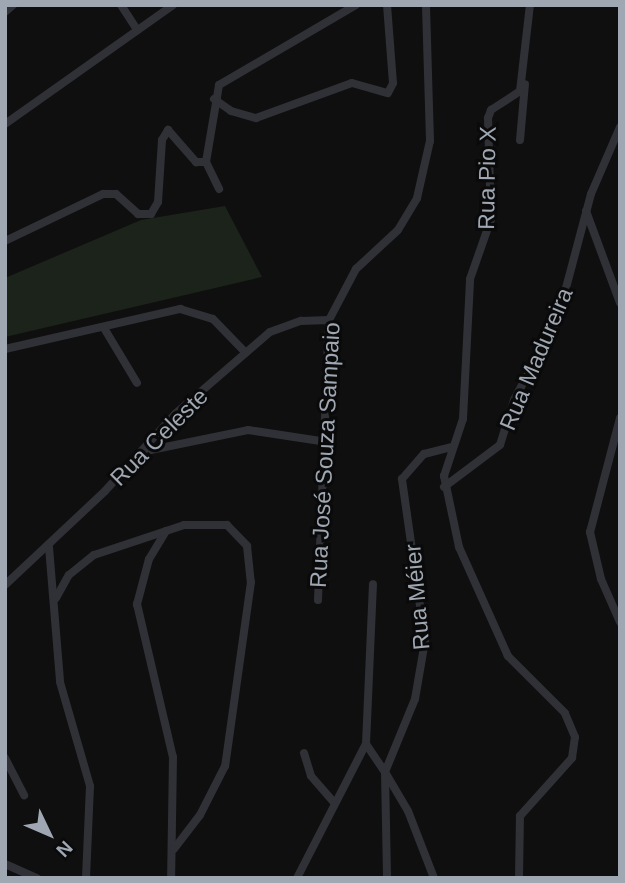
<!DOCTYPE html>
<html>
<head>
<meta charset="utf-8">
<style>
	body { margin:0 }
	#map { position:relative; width:625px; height:883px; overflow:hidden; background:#0f0f10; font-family:Arial,sans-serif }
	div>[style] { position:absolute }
	.green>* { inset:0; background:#1b231b }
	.street>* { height:8px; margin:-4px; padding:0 4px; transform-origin:4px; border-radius:4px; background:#303136 }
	span { translate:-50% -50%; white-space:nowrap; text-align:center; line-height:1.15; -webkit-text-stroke:6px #0a0a0b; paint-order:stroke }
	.street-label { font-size:23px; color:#9fa7b2 }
	.frame { position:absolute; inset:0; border:7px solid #9fa7b2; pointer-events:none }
	.north { position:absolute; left:14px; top:799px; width:70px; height:70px; -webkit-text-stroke:5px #0a0a0b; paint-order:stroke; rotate:134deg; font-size:19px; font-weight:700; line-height:28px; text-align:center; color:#9fa7b2 }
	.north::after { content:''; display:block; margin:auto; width:24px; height:32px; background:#9fa7b2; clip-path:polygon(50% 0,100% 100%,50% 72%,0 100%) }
</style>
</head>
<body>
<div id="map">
	<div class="green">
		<div style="clip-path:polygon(225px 206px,262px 277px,5px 337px,5px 278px,141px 220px)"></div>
	</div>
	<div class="street">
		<div style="left:121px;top:5px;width:30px;rotate:57deg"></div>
		<div style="left:5px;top:12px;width:11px;rotate:-41deg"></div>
		<div style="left:214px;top:99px;width:21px;rotate:35deg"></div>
		<div style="left:231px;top:111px;width:26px;rotate:16deg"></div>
		<div style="left:256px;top:118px;width:102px;rotate:-20deg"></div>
		<div style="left:352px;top:83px;width:37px;rotate:16deg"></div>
		<div style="left:388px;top:93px;width:11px;rotate:-63deg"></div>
		<div style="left:393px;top:83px;width:78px;rotate:-94.4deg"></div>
		<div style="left:5px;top:124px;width:206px;rotate:-35.3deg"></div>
		<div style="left:520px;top:140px;width:56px;rotate:-84.9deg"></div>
		<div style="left:206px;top:162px;width:78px;rotate:-80.4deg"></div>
		<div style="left:219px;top:85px;width:159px;rotate:-30.3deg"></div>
		<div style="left:586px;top:211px;width:98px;rotate:69.7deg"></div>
		<div style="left:5px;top:241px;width:109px;rotate:-25.6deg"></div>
		<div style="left:103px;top:194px;width:13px"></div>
		<div style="left:116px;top:194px;width:30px;rotate:42deg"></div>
		<div style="left:138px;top:214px;width:13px"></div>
		<div style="left:151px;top:214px;width:14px;rotate:-60deg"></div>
		<div style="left:158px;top:202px;width:62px;rotate:-86.3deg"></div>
		<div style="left:162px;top:140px;width:12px;rotate:-59deg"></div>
		<div style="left:168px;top:130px;width:43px;rotate:48.8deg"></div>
		<div style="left:196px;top:162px;width:10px"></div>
		<div style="left:206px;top:162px;width:30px;rotate:64deg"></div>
		<div style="left:104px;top:328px;width:64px;rotate:59deg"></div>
		<div style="left:5px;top:349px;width:180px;rotate:-12.9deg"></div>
		<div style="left:180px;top:309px;width:34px;rotate:17deg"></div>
		<div style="left:213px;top:319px;width:47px;rotate:45.9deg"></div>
		<div style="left:620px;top:418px;width:118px;rotate:104.7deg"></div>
		<div style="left:590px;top:532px;width:48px;rotate:76.8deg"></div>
		<div style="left:601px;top:579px;width:47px;rotate:66.2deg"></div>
		<div style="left:141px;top:452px;width:109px;rotate:-11.6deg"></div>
		<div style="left:248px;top:430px;width:80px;rotate:8.6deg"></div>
		<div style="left:444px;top:487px;width:70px;rotate:-36.9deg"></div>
		<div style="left:500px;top:445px;width:47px;rotate:-72.7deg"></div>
		<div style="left:514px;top:400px;width:93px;rotate:-61.8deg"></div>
		<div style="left:558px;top:318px;width:128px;rotate:-75.1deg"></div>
		<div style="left:591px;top:194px;width:73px;rotate:-66.6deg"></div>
		<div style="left:166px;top:531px;width:33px;rotate:121deg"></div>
		<div style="left:149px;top:559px;width:47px;rotate:104.9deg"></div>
		<div style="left:137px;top:604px;width:157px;rotate:76.8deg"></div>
		<div style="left:173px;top:757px;width:121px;rotate:90.9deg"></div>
		<div style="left:49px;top:547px;width:135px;rotate:85.3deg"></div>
		<div style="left:60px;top:682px;width:108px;rotate:73.9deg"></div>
		<div style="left:90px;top:786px;width:92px;rotate:92.5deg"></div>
		<div style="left:5px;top:585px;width:137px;rotate:-43.2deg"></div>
		<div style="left:105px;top:491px;width:104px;rotate:-47.7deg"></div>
		<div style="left:175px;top:414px;width:125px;rotate:-40.8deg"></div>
		<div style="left:270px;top:332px;width:33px;rotate:-20deg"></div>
		<div style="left:301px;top:321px;width:28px;rotate:-2deg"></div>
		<div style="left:56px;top:598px;width:26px;rotate:-61deg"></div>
		<div style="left:69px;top:575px;width:32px;rotate:-39deg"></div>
		<div style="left:94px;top:555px;width:95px;rotate:-18.4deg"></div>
		<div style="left:184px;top:525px;width:43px"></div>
		<div style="left:227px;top:525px;width:29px;rotate:46deg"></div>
		<div style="left:247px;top:546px;width:36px;rotate:84deg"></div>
		<div style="left:251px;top:582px;width:186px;rotate:98deg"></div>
		<div style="left:225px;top:766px;width:55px;rotate:117deg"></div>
		<div style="left:200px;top:815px;width:43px;rotate:127.4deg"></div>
		<div style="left:318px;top:600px;width:280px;rotate:-87.8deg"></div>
		<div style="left:329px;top:320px;width:58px;rotate:-62.1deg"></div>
		<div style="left:356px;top:269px;width:57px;rotate:-42.9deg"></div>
		<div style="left:398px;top:230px;width:37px;rotate:-59deg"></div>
		<div style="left:417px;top:198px;width:58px;rotate:-77.2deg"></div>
		<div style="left:430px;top:141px;width:136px;rotate:-91.7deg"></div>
		<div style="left:366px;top:744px;width:34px;rotate:56deg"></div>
		<div style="left:385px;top:772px;width:106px;rotate:88.9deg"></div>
		<div style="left:304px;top:753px;width:24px;rotate:73deg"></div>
		<div style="left:311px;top:776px;width:33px;rotate:49deg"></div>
		<div style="left:5px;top:758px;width:42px;rotate:62.8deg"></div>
		<div style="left:5px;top:864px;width:35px;rotate:24deg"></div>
		<div style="left:297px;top:878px;width:151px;rotate:-62.8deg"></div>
		<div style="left:366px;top:744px;width:160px;rotate:-87.5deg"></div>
		<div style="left:434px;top:878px;width:72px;rotate:-111.2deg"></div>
		<div style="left:408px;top:811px;width:45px;rotate:-120.5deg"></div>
		<div style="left:385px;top:772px;width:79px;rotate:-67.7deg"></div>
		<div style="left:415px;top:699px;width:59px;rotate:-80.2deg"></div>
		<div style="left:425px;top:641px;width:164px;rotate:-98.1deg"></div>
		<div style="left:402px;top:479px;width:33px;rotate:-49deg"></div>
		<div style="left:424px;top:454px;width:29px;rotate:-14deg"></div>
		<div style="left:519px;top:878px;width:62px;rotate:-89.1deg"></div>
		<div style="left:520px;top:816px;width:78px;rotate:-48.1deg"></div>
		<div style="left:572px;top:758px;width:21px;rotate:-82deg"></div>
		<div style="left:575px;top:737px;width:26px;rotate:-113deg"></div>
		<div style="left:565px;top:713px;width:81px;rotate:-135deg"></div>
		<div style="left:508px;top:656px;width:120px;rotate:-114.2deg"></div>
		<div style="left:459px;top:547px;width:73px;rotate:-101.9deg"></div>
		<div style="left:444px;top:476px;width:60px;rotate:-71.6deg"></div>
		<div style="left:463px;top:419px;width:140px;rotate:-87.1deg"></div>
		<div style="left:470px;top:279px;width:64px;rotate:-70.7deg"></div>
		<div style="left:491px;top:219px;width:101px;rotate:-91.7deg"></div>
		<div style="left:488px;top:118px;width:9px;rotate:-69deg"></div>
		<div style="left:491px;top:110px;width:35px;rotate:-33deg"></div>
		<div style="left:520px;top:91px;width:87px;rotate:-83.4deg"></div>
	</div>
	<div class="street-label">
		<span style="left:487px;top:178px;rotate:-89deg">Rua Pio X</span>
		<span style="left:536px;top:359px;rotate:-67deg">Rua Madureira</span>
		<span style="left:159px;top:437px;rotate:-45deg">Rua Celeste</span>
		<span style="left:325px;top:455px;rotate:-87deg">Rua José Souza Sampaio</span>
		<span style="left:417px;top:597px;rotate:-95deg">Rua Méier</span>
	</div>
	<div class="frame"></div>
	<div class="north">N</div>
</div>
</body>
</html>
